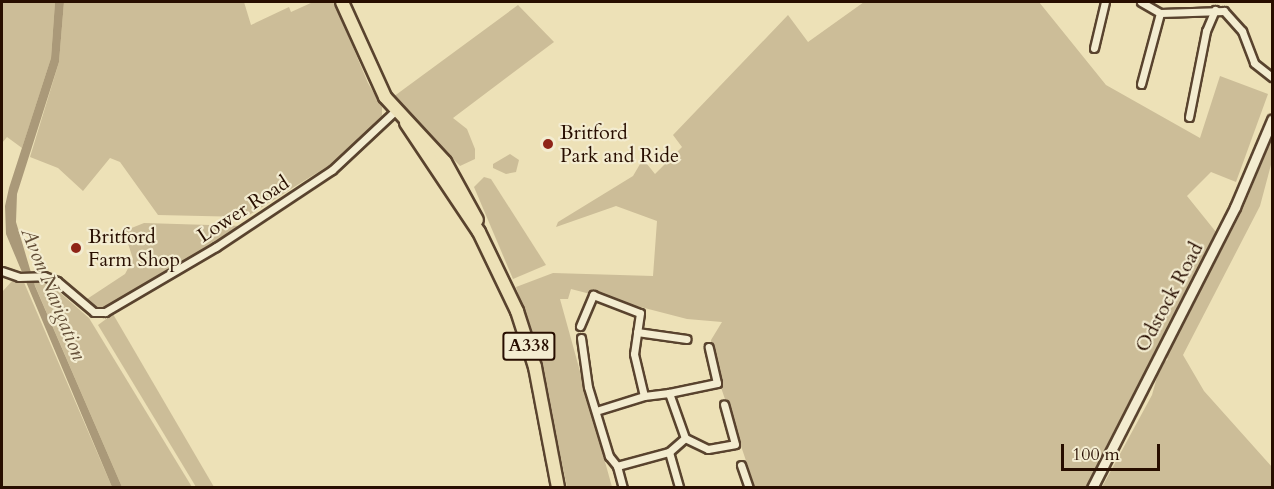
<!DOCTYPE html>
<html>
<head>
<meta charset="utf-8">
<style>
	body { margin:0 }
	#map { position:relative; width:1274px; height:489px; overflow:hidden; background:#ede1b7; font-family:Cardo,serif }
	div>[style] { position:absolute }
	.green>* { inset:0; background:#ccbd98 }
	.water>* { inset:0; background:#aa9979 }
	.roads { filter:drop-shadow(2px 0 #59432e) drop-shadow(-2px 0 #59432e) drop-shadow(0 2px #59432e) drop-shadow(0 -2px #59432e) }
	.street>* { height:7px; margin:-3.5px; padding:0 3.5px; transform-origin:3.5px; border-radius:3.5px; background:#f3ecd0 }
	.secondary>* { height:9px; margin:-4.5px; padding:0 4.5px; transform-origin:4.5px; border-radius:4.5px; background:#f3ecd0 }
	.highway>* { height:12px; margin:-6px; padding:0 6px; transform-origin:6px; border-radius:6px; background:#ede1b7 }
	.dots>* { width:16px; height:16px; translate:-50% -50%; box-sizing:border-box; border:3px solid #f3ecd0; border-radius:50% }
	span { translate:-50% -50%; white-space:nowrap; text-align:center; line-height:1.15; -webkit-text-stroke:4.5px #f3ecd0; paint-order:stroke }
	.shield-label span { padding:2px 4px; background:#f3ecd0; border:2px solid; border-radius:4px; -webkit-text-stroke-width:0 }
	.shield-label { font-size:18px; color:#280e00; font-weight:700 }
	.poi-label { font-size:20px; color:#280e00 }
	.left { translate:0 -50%; text-align:left }
	.street-label { font-size:20px; color:#280e00 }
	.water-label { font-size:21px; color:#624d36; font-style:italic }
	.frame { position:absolute; inset:0; border:3px solid #280e00; pointer-events:none }
	.scale { position:absolute; left:1061px; top:444px; width:99px; height:27px; box-sizing:border-box; border:3px solid #280e00; border-top:0; padding-left:8px; font-size:18px; line-height:21px; white-space:nowrap; color:#280e00; -webkit-text-stroke:4px #f3ecd0; paint-order:stroke }
</style>
</head>
<body>
<div id="map">
	<div class="green">
		<div style="clip-path:polygon(2px 2px,55px 2px,51px 58px,22px 148px,7px 137px,2px 143px)"></div>
		<div style="clip-path:polygon(64px 2px,244px 2px,251px 25px,289px 7px,291px 12px,313px 2px,334px 2px,368px 83px,382px 107px,382px 117px,328px 166px,246px 217px,158px 215px,120px 162px,110px 158px,83px 191px,58px 168px,30px 157px,59px 62px)"></div>
		<div style="clip-path:polygon(864px 2px,1039px 2px,1106px 85px,1200px 138px,1220px 76px,1268px 94px,1236px 182px,1211px 172px,1187px 196px,1216px 232px,1086px 487px,755px 487px,714px 367px,711px 340px,722px 322px,687px 319px,571px 289px,568px 299px,560px 299px,612px 487px,567px 487px,542px 367px,516px 287px,553px 273px,653px 276px,657px 221px,616px 206px,556px 227px,558px 222px,633px 176px,643px 159px,655px 174px,682px 147px,673px 135px,788px 15px,808px 42px)"></div>
		<div style="clip-path:polygon(518px 5px,554px 42px,453px 118px,467px 129px,475px 149px,475px 159px,460px 166px,393px 97px)"></div>
		<div style="clip-path:polygon(1272px 138px,1272px 161px,1260px 206px,1183px 355px,1204px 391px,1272px 467px,1272px 487px,1102px 487px,1152px 395px,1160px 366px,1168px 359px,1166px 357px,1242px 211px)"></div>
		<div style="clip-path:polygon(510px 154px,519px 160px,516px 172px,506px 174px,493px 168px,493px 164px)"></div>
		<div style="clip-path:polygon(484px 177px,491px 179px,546px 265px,513px 279px,474px 187px)"></div>
		<div style="clip-path:polygon(144px 223px,243px 226px,108px 308px,101px 309px,84px 301px,125px 274px,133px 259px,124px 231px)"></div>
		<div style="clip-path:polygon(13px 280px,23px 280px,112px 487px,2px 487px,2px 292px)"></div>
		<div style="clip-path:polygon(33px 281px,49px 283px,89px 318px,192px 487px,122px 487px)"></div>
		<div style="clip-path:polygon(113px 314px,214px 487px,196px 487px,98px 325px)"></div>
	</div>
	<div class="water">
		<div style="clip-path:polygon(55px 2px,64px 2px,59px 62px,17px 194px,16px 222px,35px 286px,122px 487px,112px 487px,6px 234px,5px 206px,9px 188px,51px 58px)"></div>
	</div>
	<div class="roads">
		<div class="street">
			<div style="left:1141px;top:2px;width:22px;rotate:30deg"></div>
			<div style="left:1160px;top:13px;width:64px;rotate:-1.8deg"></div>
			<div style="left:1224px;top:11px;width:27px;rotate:48deg"></div>
			<div style="left:1242px;top:31px;width:34px;rotate:69deg"></div>
			<div style="left:1254px;top:63px;width:23px;rotate:38deg"></div>
			<div style="left:1094px;top:48px;width:47px;rotate:-76.6deg"></div>
			<div style="left:1141px;top:84px;width:73px;rotate:-75deg"></div>
			<div style="left:1189px;top:117px;width:88px;rotate:-78.8deg"></div>
			<div style="left:1206px;top:31px;width:23px;rotate:-67deg"></div>
			<div style="left:2px;top:271px;width:18px;rotate:19deg"></div>
			<div style="left:19px;top:277px;width:25px;rotate:-2deg"></div>
			<div style="left:44px;top:276px;width:14px;rotate:21deg"></div>
			<div style="left:57px;top:281px;width:48px;rotate:40deg"></div>
			<div style="left:94px;top:312px;width:11px"></div>
			<div style="left:105px;top:312px;width:129px;rotate:-30.4deg"></div>
			<div style="left:216px;top:247px;width:139px;rotate:-33.6deg"></div>
			<div style="left:332px;top:170px;width:86px;rotate:-43.1deg"></div>
			<div style="left:580px;top:326px;width:34px;rotate:-67deg"></div>
			<div style="left:593px;top:295px;width:50px;rotate:21deg"></div>
			<div style="left:640px;top:313px;width:41px;rotate:98.3deg"></div>
			<div style="left:634px;top:354px;width:43px;rotate:76.6deg"></div>
			<div style="left:637px;top:332px;width:50px;rotate:8deg"></div>
			<div style="left:581px;top:338px;width:49px;rotate:81.9deg"></div>
			<div style="left:588px;top:387px;width:72px;rotate:73.1deg"></div>
			<div style="left:609px;top:456px;width:13px;rotate:51deg"></div>
			<div style="left:596px;top:411px;width:50px;rotate:-17.4deg"></div>
			<div style="left:644px;top:396px;width:25px;rotate:-7deg"></div>
			<div style="left:685px;top:438px;width:48px;rotate:-109.6deg"></div>
			<div style="left:669px;top:393px;width:49px;rotate:-11.8deg"></div>
			<div style="left:717px;top:383px;width:37px;rotate:-103deg"></div>
			<div style="left:669px;top:452px;width:37px;rotate:74deg"></div>
			<div style="left:741px;top:465px;width:24px;rotate:71deg"></div>
			<div style="left:617px;top:466px;width:54px;rotate:-15.1deg"></div>
			<div style="left:669px;top:452px;width:21px;rotate:-41deg"></div>
			<div style="left:685px;top:438px;width:25px;rotate:26deg"></div>
			<div style="left:708px;top:449px;width:27px;rotate:-10deg"></div>
			<div style="left:735px;top:444px;width:41px;rotate:-105.4deg"></div>
			<div style="left:617px;top:466px;width:23px;rotate:75deg"></div>
		</div>
		<div class="secondary">
			<div style="left:1092px;top:488px;width:315px;rotate:-63deg"></div>
			<div style="left:1235px;top:207px;width:95px;rotate:-67deg"></div>
		</div>
		<div class="highway">
			<div style="left:342px;top:2px;width:104px;rotate:65.6deg"></div>
			<div style="left:385px;top:97px;width:88px;rotate:47.3deg"></div>
			<div style="left:445px;top:162px;width:66px;rotate:61.1deg"></div>
			<div style="left:406px;top:123px;width:131px;rotate:56.2deg"></div>
			<div style="left:479px;top:232px;width:88px;rotate:64.3deg"></div>
			<div style="left:517px;top:311px;width:59px;rotate:72.2deg"></div>
			<div style="left:535px;top:367px;width:123px;rotate:79.2deg"></div>
		</div>
	</div>
	<div class="dots">
		<div style="left:548px;top:144px;background:#8f2418"></div>
		<div style="left:76px;top:248px;background:#8f2418"></div>
	</div>
	<div class="shield-label">
		<span style="left:529px;top:346px">A338</span>
	</div>
	<div class="poi-label">
		<span class="left" style="left:560px;top:144px">Britford<br>Park and Ride</span>
		<span class="left" style="left:88px;top:248px">Britford<br>Farm Shop</span>
	</div>
	<div class="street-label">
		<span style="left:243px;top:209px;rotate:-33deg">Lower Road</span>
		<span style="left:1169px;top:297px;rotate:-62deg">Odstock Road</span>
	</div>
	<div class="water-label">
		<span style="left:53px;top:294px;rotate:68deg">Avon Navigation</span>
	</div>
	<div class="frame"></div>
	<div class="scale">100 m</div>
</div>
</body>
</html>
